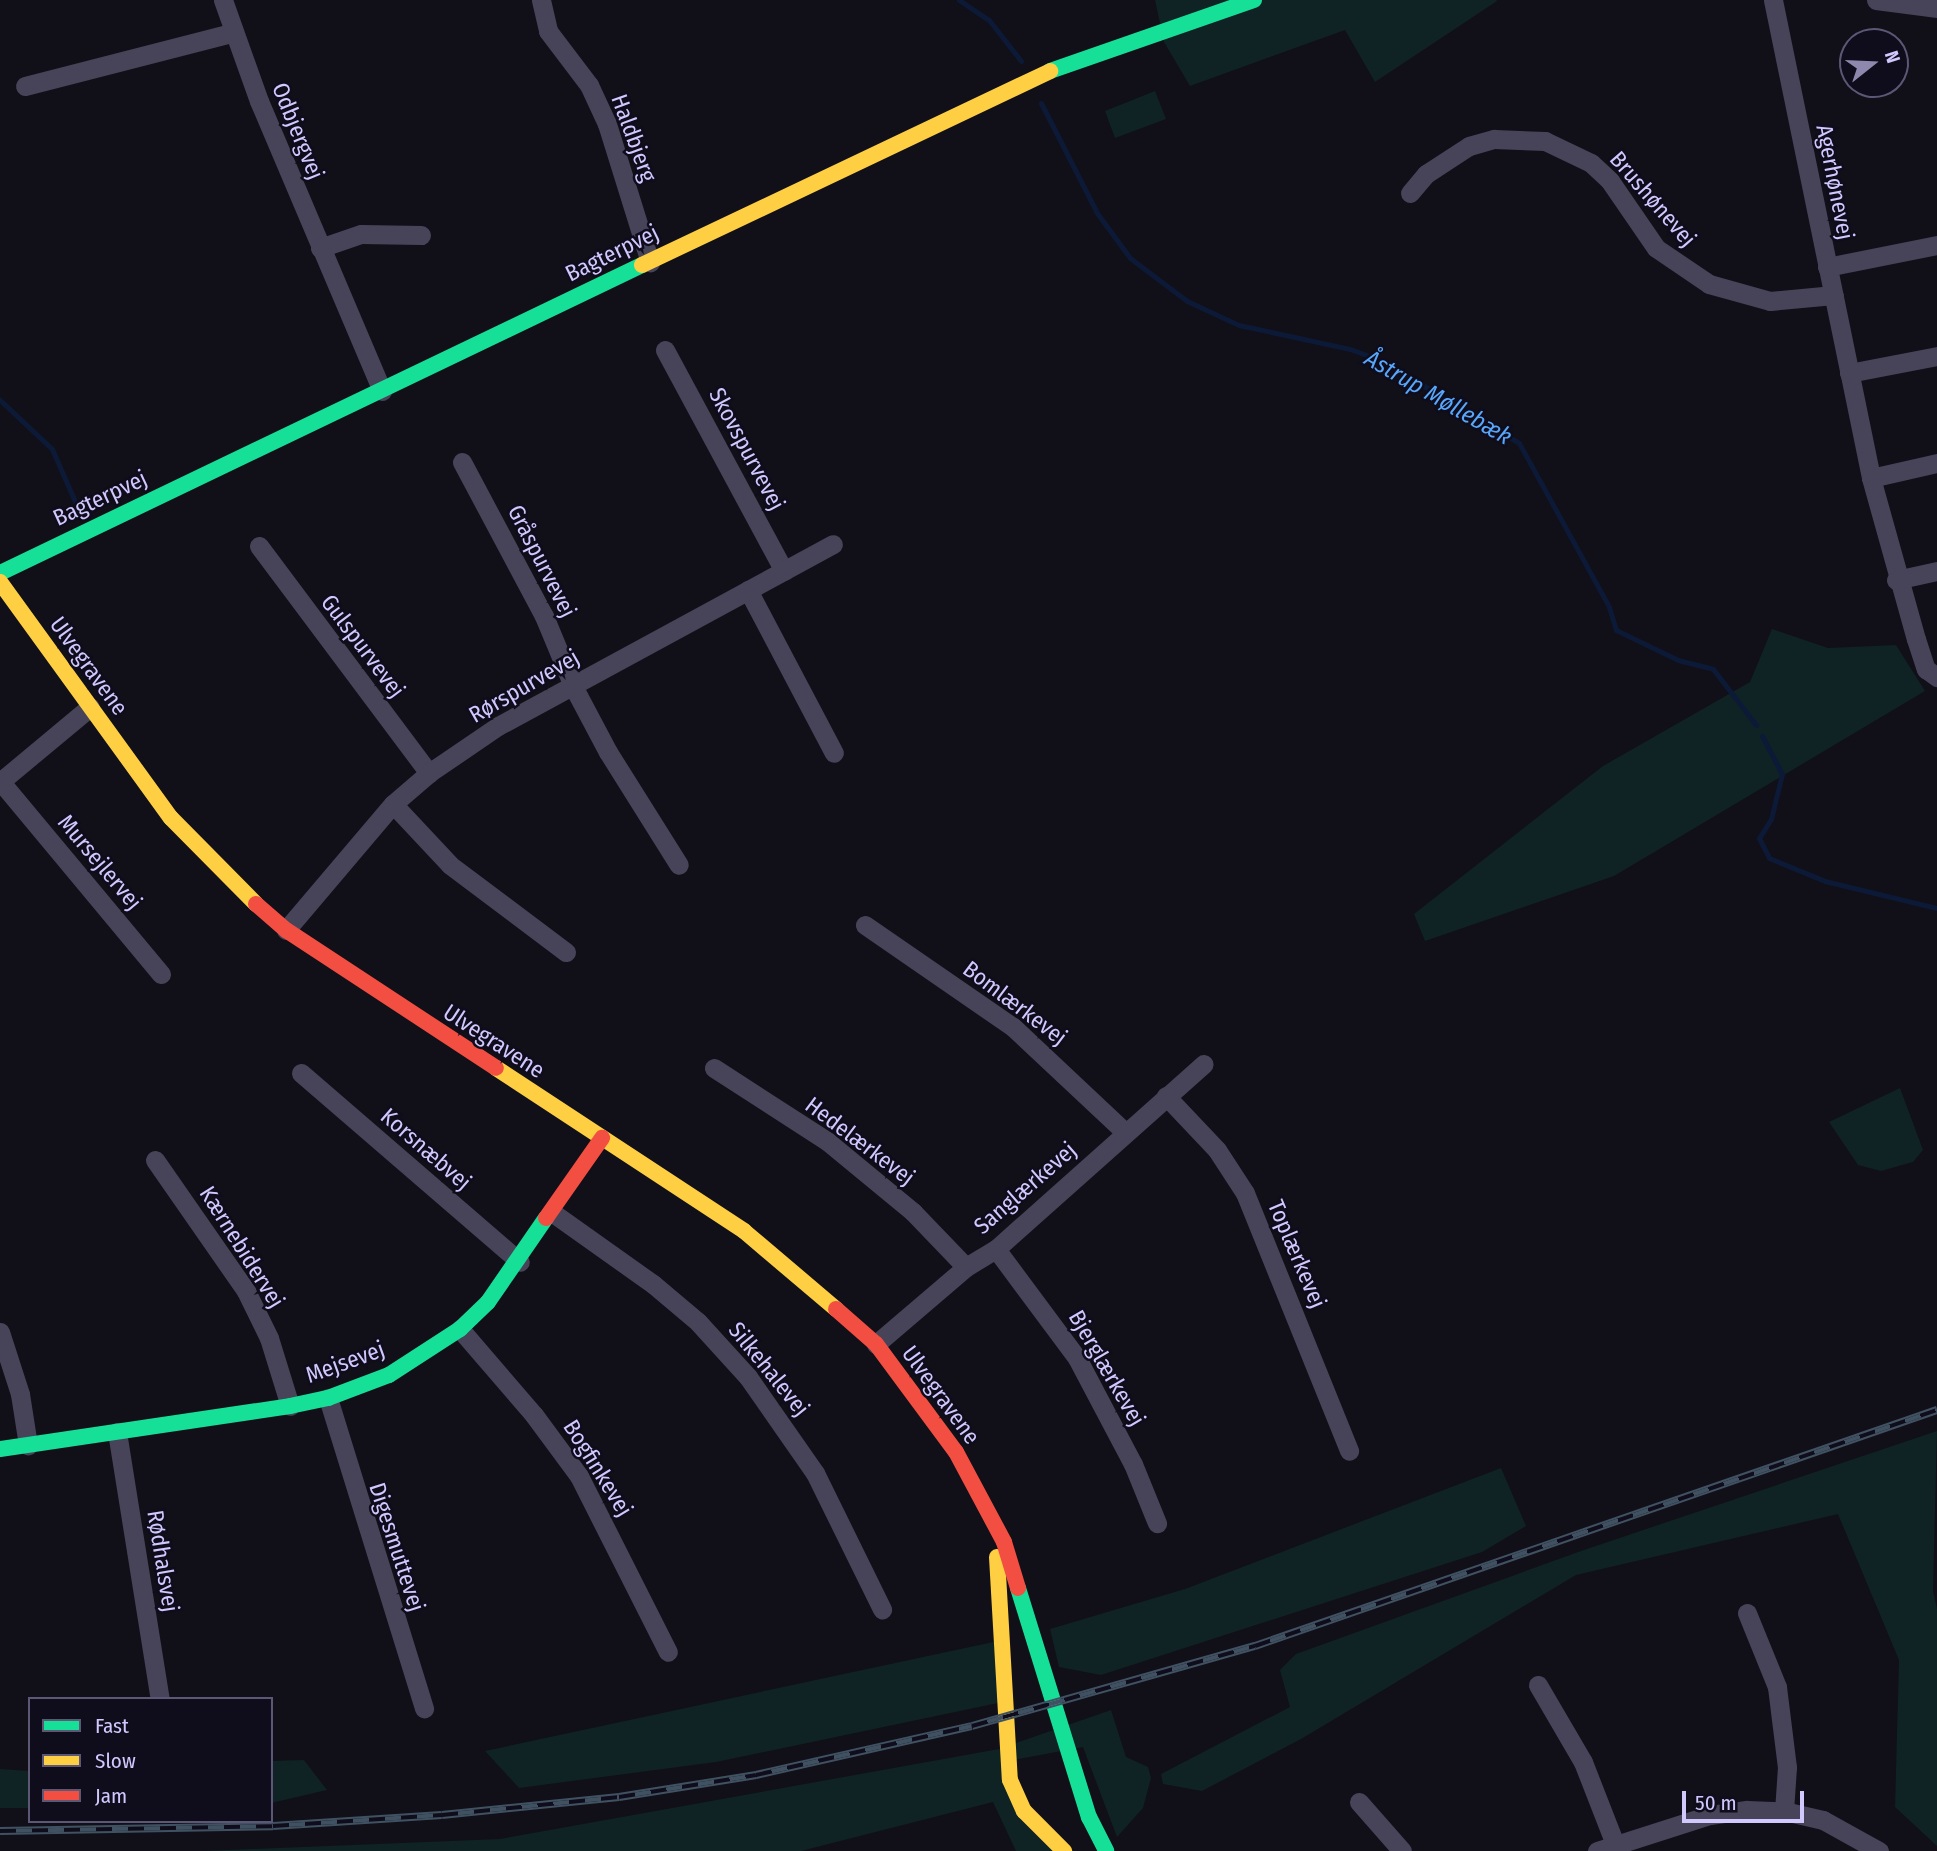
<!DOCTYPE html>
<html>
<head>
<meta charset="utf-8">
<style>
	body { margin:0 }
	#map { position:relative; width:1937px; height:1851px; overflow:hidden; background:#111018; font-family:"Fira Sans Condensed",sans-serif }
	div>[style] { position:absolute }
	.green>* { inset:0; background:#0f2224 }
	.stream>* { height:5px; margin:-2.5px; padding:0 2.5px; transform-origin:2.5px; border-radius:2.5px; background:#0c1a38 }
	.street>* { height:19px; margin:-9.5px; padding:0 9.5px; transform-origin:9.5px; border-radius:9.5px; background:#474459 }
	.fast>* { height:16px; margin:-8px; padding:0 8px; transform-origin:8px; border-radius:8px; background:#16e098 }
	.slow>* { height:16px; margin:-8px; padding:0 8px; transform-origin:8px; border-radius:8px; background:#ffcf43 }
	.jam>* { height:16px; margin:-8px; padding:0 8px; transform-origin:8px; border-radius:8px; background:#f24e42 }
	.rail>* { height:8px; margin-top:-4px; transform-origin:0; background:repeating-linear-gradient(90deg,#0f0c1c 0 16px,#405162 0 32px); box-sizing:border-box; border-block:2px solid #405162 }
	span { translate:-50% -50%; white-space:nowrap; text-align:center; line-height:1.15; -webkit-text-stroke:5px #0f0c1c; paint-order:stroke }
	.street-label { font-size:23px; color:#d1c8fe }
	.water-label { font-size:24px; color:#58a7fb; font-style:italic }
	.legend { position:absolute; left:28px; top:1697px; width:245px; height:126px; box-sizing:border-box; background:#0f0c1c; border:2px solid #5d5776; margin:0; padding:9px 12px; list-style:none; font-size:21px; color:#d1c8fe }
	.legend li { display:flex; align-items:center; gap:14px; height:35px }
	.legend b { width:35px; border:2px solid #5d5776 }
	.north { position:absolute; left:1839px; top:28px; width:70px; height:70px; box-sizing:border-box; background:#0f0c1c; border:2px solid #5d5776; border-radius:50%; rotate:72deg; font-size:19px; font-weight:700; line-height:28px; text-align:center; color:#d1c8fe }
	.north::after { content:''; display:block; margin:auto; width:24px; height:32px; background:#8e88ae; clip-path:polygon(50% 0,100% 100%,50% 72%,0 100%) }
	.scale { position:absolute; left:1682px; top:1791px; width:122px; height:32px; box-sizing:border-box; border:4px solid #d1c8fe; border-top:0; padding-left:9px; font-size:21px; line-height:24px; white-space:nowrap; color:#d1c8fe; -webkit-text-stroke:5px #0f0c1c; paint-order:stroke }
</style>
</head>
<body>
<div id="map">
	<div class="green">
		<div style="clip-path:polygon(1155px 0,1496px 0,1497px 1px,1375px 82px,1345px 30px,1190px 86px,1164px 42px)"></div>
		<div style="clip-path:polygon(1155px 91px,1166px 119px,1115px 138px,1105px 111px)"></div>
		<div style="clip-path:polygon(1772px 629px,1828px 648px,1896px 645px,1925px 691px,1614px 876px,1425px 941px,1414px 914px,1603px 766px,1750px 682px)"></div>
		<div style="clip-path:polygon(1900px 1088px,1923px 1150px,1913px 1162px,1881px 1171px,1858px 1165px,1829px 1122px)"></div>
		<div style="clip-path:polygon(1937px 1431px,1933px 1591px,1937px 1609px,1937px 1846px,1895px 1807px,1899px 1660px,1838px 1514px,1576px 1575px,1301px 1739px,1202px 1791px,1163px 1784px,1161px 1774px,1290px 1707px,1280px 1670px,1296px 1654px,1581px 1551px)"></div>
		<div style="clip-path:polygon(1501px 1468px,1526px 1526px,1482px 1552px,1101px 1675px,1059px 1667px,1050px 1629px,1185px 1589px)"></div>
		<div style="clip-path:polygon(998px 1641px,998px 1703px,716px 1762px,519px 1788px,485px 1751px)"></div>
		<div style="clip-path:polygon(1111px 1710px,1126px 1757px,1148px 1767px,1151px 1778px,1143px 1808px,1117px 1837px,1083px 1747px,1002px 1762px,1053px 1851px,1016px 1851px,993px 1802px,801px 1851px,203px 1851px,500px 1839px,999px 1749px)"></div>
		<div style="clip-path:polygon(304px 1760px,327px 1790px,271px 1803px,271px 1761px)"></div>
		<div style="clip-path:polygon(0 1769px,30px 1771px,30px 1808px,0 1808px)"></div>
	</div>
	<div class="stream">
		<div style="left:959px;top:0;width:36px;rotate:34deg"></div>
		<div style="left:989px;top:20px;width:52px;rotate:52deg"></div>
		<div style="left:1041px;top:103px;width:123px;rotate:63deg"></div>
		<div style="left:1097px;top:213px;width:56px;rotate:53.7deg"></div>
		<div style="left:1130px;top:258px;width:71px;rotate:37deg"></div>
		<div style="left:1187px;top:301px;width:57px;rotate:24.8deg"></div>
		<div style="left:1239px;top:325px;width:114px;rotate:12.2deg"></div>
		<div style="left:1350px;top:349px;width:33px;rotate:20deg"></div>
		<div style="left:1381px;top:360px;width:161px;rotate:31deg"></div>
		<div style="left:1519px;top:443px;width:187px;rotate:61.2deg"></div>
		<div style="left:1609px;top:607px;width:24px;rotate:73deg"></div>
		<div style="left:1616px;top:630px;width:69px;rotate:25.8deg"></div>
		<div style="left:1678px;top:660px;width:36px;rotate:14deg"></div>
		<div style="left:1713px;top:669px;width:71px;rotate:52.5deg"></div>
		<div style="left:0;top:400px;width:71px;rotate:43.3deg"></div>
		<div style="left:52px;top:449px;width:70px;rotate:66.4deg"></div>
		<div style="left:1762px;top:736px;width:43px;rotate:62.2deg"></div>
		<div style="left:1782px;top:774px;width:46px;rotate:103.7deg"></div>
		<div style="left:1771px;top:819px;width:22px;rotate:122deg"></div>
		<div style="left:1759px;top:838px;width:22px;rotate:63deg"></div>
		<div style="left:1769px;top:858px;width:61px;rotate:22.3deg"></div>
		<div style="left:1825px;top:881px;width:115px;rotate:13.6deg"></div>
	</div>
	<div class="street">
		<div style="left:223px;top:0;width:107px;rotate:70.4deg"></div>
		<div style="left:259px;top:101px;width:315px;rotate:67deg"></div>
		<div style="left:541px;top:0;width:32px;rotate:77deg"></div>
		<div style="left:548px;top:31px;width:68px;rotate:52.8deg"></div>
		<div style="left:589px;top:85px;width:43px;rotate:65.2deg"></div>
		<div style="left:607px;top:124px;width:145px;rotate:72.7deg"></div>
		<div style="left:1773px;top:0;width:488px;rotate:78.4deg"></div>
		<div style="left:1871px;top:478px;width:167px;rotate:74.4deg"></div>
		<div style="left:1916px;top:639px;width:32px;rotate:72deg"></div>
		<div style="left:1926px;top:669px;width:14px;rotate:36deg"></div>
		<div style="left:1876px;top:0;width:62px;rotate:7.5deg"></div>
		<div style="left:25px;top:86px;width:214px;rotate:-14.4deg"></div>
		<div style="left:1410px;top:193px;width:25px;rotate:-50deg"></div>
		<div style="left:1426px;top:174px;width:51px;rotate:-33.1deg"></div>
		<div style="left:1469px;top:146px;width:26px;rotate:-16deg"></div>
		<div style="left:1494px;top:139px;width:51px;rotate:2.2deg"></div>
		<div style="left:1545px;top:141px;width:51px;rotate:25.6deg"></div>
		<div style="left:1591px;top:163px;width:26px;rotate:43deg"></div>
		<div style="left:1610px;top:181px;width:81px;rotate:55.5deg"></div>
		<div style="left:1656px;top:248px;width:64px;rotate:34.2deg"></div>
		<div style="left:1709px;top:284px;width:63px;rotate:15.6deg"></div>
		<div style="left:1770px;top:301px;width:64px;rotate:-5.4deg"></div>
		<div style="left:320px;top:248px;width:43px;rotate:-18.9deg"></div>
		<div style="left:361px;top:234px;width:60px;rotate:1deg"></div>
		<div style="left:1827px;top:267px;width:112px;rotate:-11.3deg"></div>
		<div style="left:665px;top:350px;width:251px;rotate:61.7deg"></div>
		<div style="left:1849px;top:373px;width:90px;rotate:-10.9deg"></div>
		<div style="left:462px;top:462px;width:174px;rotate:62deg"></div>
		<div style="left:544px;top:616px;width:76px;rotate:67.5deg"></div>
		<div style="left:573px;top:686px;width:75px;rotate:62.1deg"></div>
		<div style="left:608px;top:752px;width:133px;rotate:57.9deg"></div>
		<div style="left:1871px;top:478px;width:68px;rotate:-12.8deg"></div>
		<div style="left:259px;top:546px;width:284px;rotate:53.2deg"></div>
		<div style="left:1896px;top:580px;width:42px;rotate:-12.4deg"></div>
		<div style="left:748px;top:590px;width:184px;rotate:62.2deg"></div>
		<div style="left:0;top:782px;width:117px;rotate:-39.8deg"></div>
		<div style="left:1px;top:782px;width:250px;rotate:50.2deg"></div>
		<div style="left:393px;top:804px;width:83px;rotate:46.9deg"></div>
		<div style="left:450px;top:865px;width:145px;rotate:36.9deg"></div>
		<div style="left:865px;top:925px;width:180px;rotate:34.6deg"></div>
		<div style="left:1013px;top:1027px;width:154px;rotate:43.2deg"></div>
		<div style="left:286px;top:930px;width:165px;rotate:-49.7deg"></div>
		<div style="left:393px;top:804px;width:48px;rotate:-40.7deg"></div>
		<div style="left:429px;top:773px;width:83px;rotate:-34.3deg"></div>
		<div style="left:498px;top:726px;width:381px;rotate:-28.5deg"></div>
		<div style="left:714px;top:1068px;width:135px;rotate:32.9deg"></div>
		<div style="left:827px;top:1141px;width:112px;rotate:39.5deg"></div>
		<div style="left:913px;top:1212px;width:76px;rotate:46.1deg"></div>
		<div style="left:301px;top:1073px;width:289px;rotate:40.8deg"></div>
		<div style="left:1166px;top:1096px;width:74px;rotate:46.6deg"></div>
		<div style="left:1217px;top:1150px;width:51px;rotate:56.9deg"></div>
		<div style="left:1245px;top:1193px;width:278px;rotate:68deg"></div>
		<div style="left:155px;top:1160px;width:160px;rotate:55.2deg"></div>
		<div style="left:246px;top:1291px;width:52px;rotate:63.9deg"></div>
		<div style="left:269px;top:1338px;width:71px;rotate:72.8deg"></div>
		<div style="left:553px;top:1213px;width:123px;rotate:35.4deg"></div>
		<div style="left:653px;top:1284px;width:59px;rotate:40.2deg"></div>
		<div style="left:698px;top:1322px;width:74px;rotate:47.7deg"></div>
		<div style="left:748px;top:1377px;width:117px;rotate:55.1deg"></div>
		<div style="left:815px;top:1473px;width:152px;rotate:63.8deg"></div>
		<div style="left:996px;top:1249px;width:136px;rotate:53.4deg"></div>
		<div style="left:1077px;top:1358px;width:120px;rotate:62.2deg"></div>
		<div style="left:1133px;top:1464px;width:64px;rotate:67.9deg"></div>
		<div style="left:460px;top:1329px;width:113px;rotate:49.3deg"></div>
		<div style="left:534px;top:1415px;width:76px;rotate:53.6deg"></div>
		<div style="left:579px;top:1476px;width:197px;rotate:63.2deg"></div>
		<div style="left:0;top:1332px;width:65px;rotate:72.1deg"></div>
		<div style="left:20px;top:1394px;width:52px;rotate:81.1deg"></div>
		<div style="left:876px;top:1344px;width:118px;rotate:-40.5deg"></div>
		<div style="left:966px;top:1267px;width:35px;rotate:-31deg"></div>
		<div style="left:996px;top:1249px;width:278px;rotate:-41.7deg"></div>
		<div style="left:328px;top:1398px;width:325px;rotate:72.8deg"></div>
		<div style="left:117px;top:1432px;width:270px;rotate:80.9deg"></div>
		<div style="left:1747px;top:1613px;width:80px;rotate:67.9deg"></div>
		<div style="left:1777px;top:1687px;width:81px;rotate:82.9deg"></div>
		<div style="left:1787px;top:1767px;width:44px;rotate:93.9deg"></div>
		<div style="left:1538px;top:1685px;width:89px;rotate:59.7deg"></div>
		<div style="left:1583px;top:1762px;width:88px;rotate:68.7deg"></div>
		<div style="left:1359px;top:1802px;width:65px;rotate:48.7deg"></div>
		<div style="left:1597px;top:1851px;width:119px;rotate:-17.7deg"></div>
		<div style="left:1710px;top:1815px;width:37px;rotate:-8deg"></div>
		<div style="left:1747px;top:1810px;width:37px;rotate:2deg"></div>
		<div style="left:1784px;top:1811px;width:40px;rotate:13deg"></div>
		<div style="left:1823px;top:1820px;width:64px;rotate:29deg"></div>
	</div>
	<div class="fast">
		<div style="left:1050px;top:71px;width:216px;rotate:-19.2deg"></div>
		<div style="left:0;top:573px;width:712px;rotate:-25.63deg"></div>
		<div style="left:0;top:1449px;width:293px;rotate:-8.4deg"></div>
		<div style="left:290px;top:1406px;width:39px;rotate:-12deg"></div>
		<div style="left:328px;top:1398px;width:65px;rotate:-20.7deg"></div>
		<div style="left:389px;top:1375px;width:85px;rotate:-32.9deg"></div>
		<div style="left:460px;top:1329px;width:39px;rotate:-44deg"></div>
		<div style="left:488px;top:1302px;width:102px;rotate:-55.4deg"></div>
		<div style="left:1018px;top:1588px;width:240px;rotate:72.8deg"></div>
		<div style="left:1089px;top:1817px;width:38px;rotate:63deg"></div>
	</div>
	<div class="slow">
		<div style="left:642px;top:265px;width:452px;rotate:-25.4deg"></div>
		<div style="left:0;top:582px;width:291px;rotate:54.1deg"></div>
		<div style="left:171px;top:818px;width:121px;rotate:45.3deg"></div>
		<div style="left:496px;top:1068px;width:297px;rotate:33.3deg"></div>
		<div style="left:744px;top:1231px;width:121px;rotate:40.3deg"></div>
		<div style="left:997px;top:1557px;width:223px;rotate:86.7deg"></div>
		<div style="left:1010px;top:1780px;width:34px;rotate:66deg"></div>
		<div style="left:1024px;top:1811px;width:57px;rotate:45deg"></div>
	</div>
	<div class="jam">
		<div style="left:256px;top:904px;width:40px;rotate:41deg"></div>
		<div style="left:286px;top:930px;width:251px;rotate:33.3deg"></div>
		<div style="left:546px;top:1218px;width:98px;rotate:-55deg"></div>
		<div style="left:836px;top:1309px;width:53px;rotate:41.2deg"></div>
		<div style="left:876px;top:1344px;width:134px;rotate:53.5deg"></div>
		<div style="left:956px;top:1452px;width:102px;rotate:61.9deg"></div>
		<div style="left:1004px;top:1542px;width:48px;rotate:73.1deg"></div>
	</div>
	<div class="rail">
		<div style="left:0;top:1831px;width:273px;rotate:-1deg"></div>
		<div style="left:273px;top:1826px;width:169px;rotate:-3.7deg"></div>
		<div style="left:442px;top:1815px;width:178px;rotate:-5.8deg"></div>
		<div style="left:619px;top:1797px;width:139px;rotate:-9.1deg"></div>
		<div style="left:756px;top:1775px;width:221px;rotate:-12.8deg"></div>
		<div style="left:972px;top:1726px;width:294px;rotate:-15.8deg"></div>
		<div style="left:1255px;top:1646px;width:722px;rotate:-19.09deg"></div>
	</div>
	<div class="street-label">
		<span style="left:298px;top:131px;rotate:68deg">Odbjergvej</span>
		<span style="left:634px;top:138px;rotate:70deg">Haldbjerg</span>
		<span style="left:1835px;top:182px;rotate:79deg">Agerhønevej</span>
		<span style="left:1653px;top:199px;rotate:49deg">Brushønevej</span>
		<span style="left:612px;top:253px;rotate:-26deg">Bagterpvej</span>
		<span style="left:747px;top:449px;rotate:62deg">Skovspurvevej</span>
		<span style="left:100px;top:498px;rotate:-25deg">Bagterpvej</span>
		<span style="left:542px;top:561px;rotate:63deg">Gråspurvevej</span>
		<span style="left:363px;top:646px;rotate:53deg">Gulspurvevej</span>
		<span style="left:89px;top:666px;rotate:54deg">Ulvegravene</span>
		<span style="left:524px;top:686px;rotate:-30deg">Rørspurvevej</span>
		<span style="left:100px;top:862px;rotate:50deg">Mursejlervej</span>
		<span style="left:1015px;top:1003px;rotate:37deg">Bomlærkevej</span>
		<span style="left:494px;top:1041px;rotate:33deg">Ulvegravene</span>
		<span style="left:860px;top:1141px;rotate:37deg">Hedelærkevej</span>
		<span style="left:426px;top:1149px;rotate:41deg">Korsnæbvej</span>
		<span style="left:1025px;top:1188px;rotate:-41deg">Sanglærkevej</span>
		<span style="left:242px;top:1247px;rotate:58deg">Kærnebidervej</span>
		<span style="left:1297px;top:1254px;rotate:67deg">Toplærkevej</span>
		<span style="left:345px;top:1362px;rotate:-20deg">Mejsevej</span>
		<span style="left:1107px;top:1368px;rotate:60deg">Bjerglærkevej</span>
		<span style="left:769px;top:1369px;rotate:51deg">Silkehalevej</span>
		<span style="left:941px;top:1395px;rotate:54deg">Ulvegravene</span>
		<span style="left:598px;top:1468px;rotate:58deg">Bogfinkevej</span>
		<span style="left:397px;top:1547px;rotate:72deg">Digesmuttevej</span>
		<span style="left:163px;top:1561px;rotate:81deg">Rødhalsvej</span>
	</div>
	<div class="water-label">
		<span style="left:1438px;top:398px;rotate:30deg">Åstrup Møllebæk</span>
	</div>
	<ul class="legend">
	<li><b style="height:9px;background:#16e098"></b>Fast</li>
	<li><b style="height:9px;background:#ffcf43"></b>Slow</li>
	<li><b style="height:9px;background:#f24e42"></b>Jam</li>
	</ul>
	<div class="north">N</div>
	<div class="scale">50 m</div>
</div>
</body>
</html>
